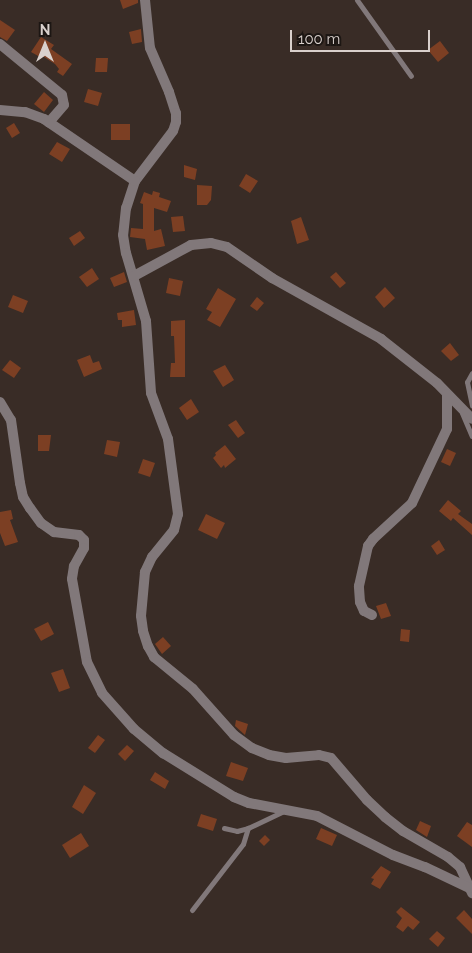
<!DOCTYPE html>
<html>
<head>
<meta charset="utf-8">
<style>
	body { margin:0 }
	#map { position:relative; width:472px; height:953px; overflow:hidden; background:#392c26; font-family:Raleway,sans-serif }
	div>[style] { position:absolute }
	.building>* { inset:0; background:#7c3f23 }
	.lane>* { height:5px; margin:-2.5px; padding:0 2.5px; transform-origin:2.5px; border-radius:2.5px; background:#81787a }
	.street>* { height:10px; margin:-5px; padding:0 5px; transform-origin:5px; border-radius:5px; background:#81787a }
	span { translate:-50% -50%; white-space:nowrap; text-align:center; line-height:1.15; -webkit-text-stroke:4.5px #1c1613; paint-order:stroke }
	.north { position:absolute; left:20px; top:20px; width:50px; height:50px; -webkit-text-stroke:4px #1c1613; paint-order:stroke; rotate:0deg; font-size:14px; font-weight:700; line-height:20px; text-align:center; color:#d9d0cc }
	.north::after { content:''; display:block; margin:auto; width:18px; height:22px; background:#d9d0cc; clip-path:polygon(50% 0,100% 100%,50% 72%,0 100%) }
	.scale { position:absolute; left:290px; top:30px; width:140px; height:22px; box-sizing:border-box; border:2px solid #d9d0cc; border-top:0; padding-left:6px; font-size:15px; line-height:18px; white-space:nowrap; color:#d9d0cc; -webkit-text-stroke:4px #1c1613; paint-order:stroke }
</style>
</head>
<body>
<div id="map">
	<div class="building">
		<div style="clip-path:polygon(120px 0,138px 0,138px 3px,123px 9px)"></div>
		<div style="clip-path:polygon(0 20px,15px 30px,7px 41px,0 37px)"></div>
		<div style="clip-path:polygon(141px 29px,142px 42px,132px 44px,129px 32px)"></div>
		<div style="clip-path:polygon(41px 37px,54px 45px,51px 49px,72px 64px,63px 76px,57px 72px,59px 69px,55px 64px,41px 55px,40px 57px,31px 52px)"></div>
		<div style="clip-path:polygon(440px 41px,449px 53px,438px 62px,428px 50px)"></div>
		<div style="clip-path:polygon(96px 58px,108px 58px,107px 72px,95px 72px)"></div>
		<div style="clip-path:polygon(88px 89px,102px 93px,98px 106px,84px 102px)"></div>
		<div style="clip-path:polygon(44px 92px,53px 100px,44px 112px,34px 104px)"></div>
		<div style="clip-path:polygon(14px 123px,20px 133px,12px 138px,6px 128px)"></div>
		<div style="clip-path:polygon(111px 124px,130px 124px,130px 140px,111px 140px)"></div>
		<div style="clip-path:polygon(57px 142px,70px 149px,62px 162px,49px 154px)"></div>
		<div style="clip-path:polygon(184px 165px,197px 169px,195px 180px,184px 177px)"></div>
		<div style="clip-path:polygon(246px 174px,258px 181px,250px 193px,239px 186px)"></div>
		<div style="clip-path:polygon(197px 185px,212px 186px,211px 200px,207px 205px,197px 205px)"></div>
		<div style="clip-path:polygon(153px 191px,160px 193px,159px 197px,171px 201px,167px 212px,154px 208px,154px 231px,161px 229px,165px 246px,147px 250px,145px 239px,130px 237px,131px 228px,143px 229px,143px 204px,140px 203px,144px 192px,152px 195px)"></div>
		<div style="clip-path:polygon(183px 216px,185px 231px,173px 232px,171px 217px)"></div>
		<div style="clip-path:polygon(301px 217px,309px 240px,297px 244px,291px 221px)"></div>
		<div style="clip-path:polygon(80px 231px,85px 238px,74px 246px,69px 238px)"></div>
		<div style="clip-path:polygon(92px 268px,99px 279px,87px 287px,79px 277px)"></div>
		<div style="clip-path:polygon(124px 272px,127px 282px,114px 287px,110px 278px)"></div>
		<div style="clip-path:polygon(336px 272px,346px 283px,340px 288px,330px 277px)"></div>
		<div style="clip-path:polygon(169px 278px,183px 281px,180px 296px,166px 293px)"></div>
		<div style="clip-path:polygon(385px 287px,395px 298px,384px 308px,375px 297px)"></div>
		<div style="clip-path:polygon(218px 288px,236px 299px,220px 327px,207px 320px,212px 312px,206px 309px)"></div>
		<div style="clip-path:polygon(13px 295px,28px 301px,23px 313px,8px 307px)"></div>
		<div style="clip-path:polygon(257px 297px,264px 303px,257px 311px,250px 306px)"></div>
		<div style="clip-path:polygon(134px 310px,136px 325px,122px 327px,122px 320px,118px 320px,117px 313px)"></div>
		<div style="clip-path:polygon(185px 320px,185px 377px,170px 377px,171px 363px,175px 363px,174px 336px,171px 336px,171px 321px)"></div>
		<div style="clip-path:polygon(450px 343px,459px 355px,451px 361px,441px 351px)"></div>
		<div style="clip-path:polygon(90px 355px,93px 363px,99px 361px,102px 369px,84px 377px,77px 360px)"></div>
		<div style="clip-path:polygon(10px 360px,21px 368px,14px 378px,2px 370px)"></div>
		<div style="clip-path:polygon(225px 365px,234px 380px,223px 387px,213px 371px)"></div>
		<div style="clip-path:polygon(191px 399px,199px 412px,187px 420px,179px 408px)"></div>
		<div style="clip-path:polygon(236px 420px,245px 433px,238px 438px,228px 425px)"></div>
		<div style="clip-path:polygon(38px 435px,51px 435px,49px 451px,38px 451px)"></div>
		<div style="clip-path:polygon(107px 440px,120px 442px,117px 457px,104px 454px)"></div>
		<div style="clip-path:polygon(225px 445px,236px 459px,225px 468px,224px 465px,221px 468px,213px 458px,216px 455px,215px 453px)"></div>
		<div style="clip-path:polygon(447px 449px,456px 453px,450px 466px,441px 462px)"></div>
		<div style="clip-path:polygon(143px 459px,155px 463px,150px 477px,138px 473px)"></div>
		<div style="clip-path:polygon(448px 500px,461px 511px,458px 514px,472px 524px,472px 535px,453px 518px,451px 521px,439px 511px)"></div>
		<div style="clip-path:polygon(11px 510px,13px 519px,10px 520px,18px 542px,5px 546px,0 533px,0 512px)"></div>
		<div style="clip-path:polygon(206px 514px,225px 523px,217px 539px,198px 530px)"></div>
		<div style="clip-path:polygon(439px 540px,445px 550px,437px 555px,431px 546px)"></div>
		<div style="clip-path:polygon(386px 603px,391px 616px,381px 619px,376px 606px)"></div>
		<div style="clip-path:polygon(48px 622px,54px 634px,41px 641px,34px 629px)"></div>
		<div style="clip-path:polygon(401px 629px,410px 630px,409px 642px,400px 641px)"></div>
		<div style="clip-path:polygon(163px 637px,171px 646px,162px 654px,155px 644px)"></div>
		<div style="clip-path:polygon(63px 669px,70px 688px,59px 692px,51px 673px)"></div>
		<div style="clip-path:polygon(236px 720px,248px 724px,245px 735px,235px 726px)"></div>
		<div style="clip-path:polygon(98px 735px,105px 740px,95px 753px,88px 748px)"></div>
		<div style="clip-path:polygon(127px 745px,134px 751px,125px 761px,118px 754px)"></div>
		<div style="clip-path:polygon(231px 762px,248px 768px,243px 781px,226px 776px)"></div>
		<div style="clip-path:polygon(155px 772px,169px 781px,165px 789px,150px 780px)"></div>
		<div style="clip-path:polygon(84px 785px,96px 793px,83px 814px,72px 807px)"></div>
		<div style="clip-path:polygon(201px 814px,217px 819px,213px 831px,197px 826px)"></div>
		<div style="clip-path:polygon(420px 821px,431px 826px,427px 837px,416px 830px)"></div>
		<div style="clip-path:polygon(467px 822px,472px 825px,472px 847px,457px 836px)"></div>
		<div style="clip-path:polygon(321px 828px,337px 835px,332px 846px,316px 839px)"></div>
		<div style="clip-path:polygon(81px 833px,89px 846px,70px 858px,62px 845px)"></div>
		<div style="clip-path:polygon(265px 835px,270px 840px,264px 846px,259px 841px)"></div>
		<div style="clip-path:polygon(381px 866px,391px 872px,380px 889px,371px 884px,374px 879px,371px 878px)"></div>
		<div style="clip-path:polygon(401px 907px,420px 922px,413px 930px,408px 926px,403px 932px,396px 927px,402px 918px,396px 912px)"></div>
		<div style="clip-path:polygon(464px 910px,472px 919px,472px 934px,456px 918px)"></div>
		<div style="clip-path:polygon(437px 931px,445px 938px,438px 947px,429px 939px)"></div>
	</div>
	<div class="lane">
		<div style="left:357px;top:0;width:93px;rotate:54.6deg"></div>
		<div style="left:472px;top:373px;width:10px;rotate:119deg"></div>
		<div style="left:467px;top:382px;width:24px;rotate:78deg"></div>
		<div style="left:462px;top:413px;width:25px;rotate:67deg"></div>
		<div style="left:224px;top:828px;width:13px;rotate:13deg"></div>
		<div style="left:237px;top:831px;width:11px;rotate:-15deg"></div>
		<div style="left:248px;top:828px;width:42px;rotate:-25.3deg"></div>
		<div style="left:192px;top:910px;width:83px;rotate:-52.3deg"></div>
		<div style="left:243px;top:844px;width:17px;rotate:-73deg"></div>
	</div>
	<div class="street">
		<div style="left:145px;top:0;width:48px;rotate:84.1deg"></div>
		<div style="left:150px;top:48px;width:48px;rotate:66.6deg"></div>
		<div style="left:169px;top:92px;width:22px;rotate:72deg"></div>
		<div style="left:176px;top:113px;width:9px;rotate:90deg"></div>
		<div style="left:176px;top:122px;width:9px;rotate:108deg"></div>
		<div style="left:173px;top:131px;width:63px;rotate:127.2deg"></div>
		<div style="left:135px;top:181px;width:28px;rotate:108deg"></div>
		<div style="left:126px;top:208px;width:27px;rotate:96deg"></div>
		<div style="left:123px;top:235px;width:18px;rotate:81deg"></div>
		<div style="left:126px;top:253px;width:71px;rotate:73.6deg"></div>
		<div style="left:146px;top:321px;width:72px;rotate:86deg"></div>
		<div style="left:151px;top:393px;width:49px;rotate:69.7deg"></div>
		<div style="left:168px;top:439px;width:76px;rotate:82.4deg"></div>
		<div style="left:178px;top:514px;width:16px;rotate:104deg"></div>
		<div style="left:174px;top:530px;width:35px;rotate:129deg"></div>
		<div style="left:152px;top:557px;width:17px;rotate:115deg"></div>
		<div style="left:145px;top:572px;width:44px;rotate:95.2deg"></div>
		<div style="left:141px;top:616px;width:15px;rotate:82deg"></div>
		<div style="left:143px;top:631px;width:16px;rotate:72deg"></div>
		<div style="left:148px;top:646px;width:13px;rotate:61deg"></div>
		<div style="left:154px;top:657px;width:50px;rotate:39.4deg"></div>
		<div style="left:193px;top:689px;width:62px;rotate:48.3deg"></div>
		<div style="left:234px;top:735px;width:22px;rotate:36deg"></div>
		<div style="left:252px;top:748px;width:18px;rotate:22deg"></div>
		<div style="left:269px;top:755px;width:17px;rotate:10deg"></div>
		<div style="left:286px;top:758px;width:33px;rotate:-5deg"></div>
		<div style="left:319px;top:755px;width:12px;rotate:14deg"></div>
		<div style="left:331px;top:758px;width:55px;rotate:49.4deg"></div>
		<div style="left:367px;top:800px;width:25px;rotate:43deg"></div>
		<div style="left:385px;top:817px;width:23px;rotate:38deg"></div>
		<div style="left:403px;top:831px;width:52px;rotate:30deg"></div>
		<div style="left:448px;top:857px;width:16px;rotate:40deg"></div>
		<div style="left:460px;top:867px;width:29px;rotate:65deg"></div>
		<div style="left:0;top:44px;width:80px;rotate:39.4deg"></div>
		<div style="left:62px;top:95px;width:10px;rotate:79deg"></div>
		<div style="left:64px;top:105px;width:23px;rotate:131deg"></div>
		<div style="left:0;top:110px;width:25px;rotate:5deg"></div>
		<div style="left:25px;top:112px;width:20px;rotate:20deg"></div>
		<div style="left:44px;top:119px;width:110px;rotate:34.3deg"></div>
		<div style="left:134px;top:276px;width:65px;rotate:-28.5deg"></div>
		<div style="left:191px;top:245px;width:20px;rotate:-6deg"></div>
		<div style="left:211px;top:243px;width:16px;rotate:14deg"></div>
		<div style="left:227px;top:247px;width:55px;rotate:34.6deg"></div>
		<div style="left:272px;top:278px;width:125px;rotate:29.2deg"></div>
		<div style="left:381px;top:339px;width:71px;rotate:38.2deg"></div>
		<div style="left:437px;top:383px;width:50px;rotate:45.8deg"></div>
		<div style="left:0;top:402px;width:21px;rotate:59deg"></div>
		<div style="left:11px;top:420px;width:64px;rotate:81.9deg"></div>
		<div style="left:20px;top:483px;width:14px;rotate:78deg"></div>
		<div style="left:23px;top:497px;width:13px;rotate:58deg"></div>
		<div style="left:30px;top:508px;width:19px;rotate:54deg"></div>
		<div style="left:41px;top:523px;width:16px;rotate:35deg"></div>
		<div style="left:54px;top:532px;width:25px;rotate:7deg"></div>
		<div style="left:79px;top:535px;width:7px;rotate:45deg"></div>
		<div style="left:84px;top:540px;width:8px;rotate:90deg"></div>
		<div style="left:84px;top:548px;width:21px;rotate:119deg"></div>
		<div style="left:74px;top:566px;width:13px;rotate:99deg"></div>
		<div style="left:72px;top:579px;width:84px;rotate:79.8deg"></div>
		<div style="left:87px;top:662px;width:34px;rotate:64deg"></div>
		<div style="left:102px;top:693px;width:48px;rotate:48.4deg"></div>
		<div style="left:134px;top:729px;width:38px;rotate:40deg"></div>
		<div style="left:163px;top:753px;width:84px;rotate:31.8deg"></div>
		<div style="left:234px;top:797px;width:16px;rotate:22deg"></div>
		<div style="left:249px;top:803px;width:69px;rotate:10.8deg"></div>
		<div style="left:317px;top:816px;width:85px;rotate:27.2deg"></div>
		<div style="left:393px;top:855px;width:34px;rotate:21deg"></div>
		<div style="left:425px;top:867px;width:49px;rotate:25.5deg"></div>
		<div style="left:372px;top:615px;width:9px;rotate:-153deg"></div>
		<div style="left:364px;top:611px;width:10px;rotate:-114deg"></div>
		<div style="left:360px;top:602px;width:16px;rotate:-94deg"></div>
		<div style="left:359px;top:586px;width:41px;rotate:-77.3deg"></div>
		<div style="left:368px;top:546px;width:9px;rotate:-54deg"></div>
		<div style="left:373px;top:539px;width:53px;rotate:-42.7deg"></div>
		<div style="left:412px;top:503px;width:82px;rotate:-64.7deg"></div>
		<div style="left:447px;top:429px;width:35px;rotate:-90deg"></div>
	</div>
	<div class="north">N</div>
	<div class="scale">100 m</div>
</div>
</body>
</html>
